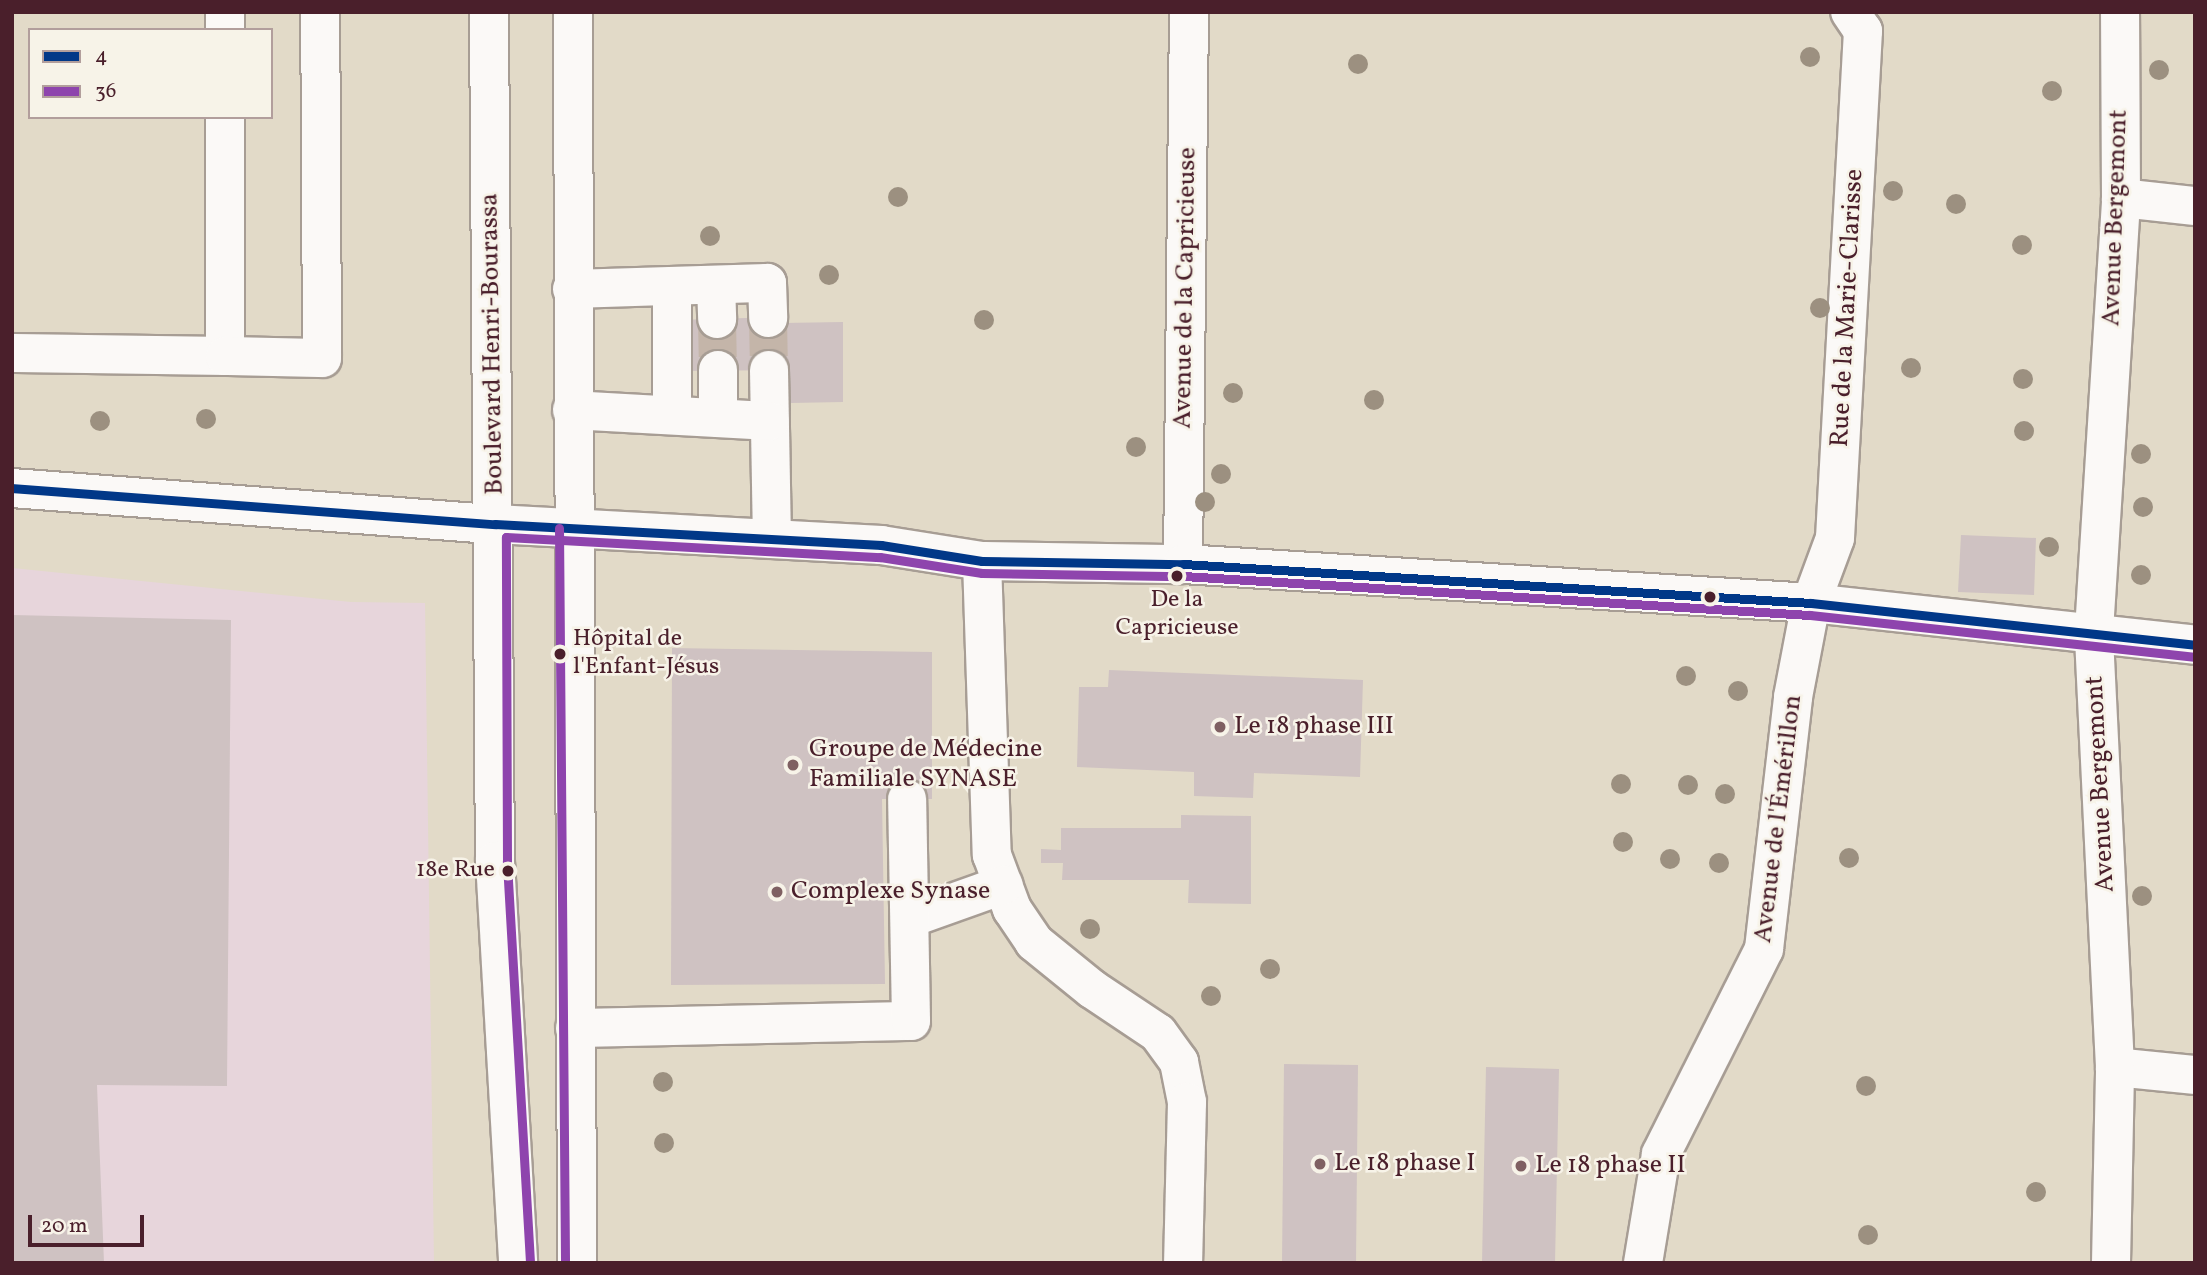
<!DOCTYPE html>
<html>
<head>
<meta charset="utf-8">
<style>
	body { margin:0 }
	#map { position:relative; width:2207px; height:1275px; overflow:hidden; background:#e2dac8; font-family:Vollkorn,serif }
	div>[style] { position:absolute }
	.built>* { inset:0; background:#e7d5db }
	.building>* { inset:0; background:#cfc2c2 }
	.minor-tunnel>* { height:38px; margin-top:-19px; transform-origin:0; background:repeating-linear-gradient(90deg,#c4b5a9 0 38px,transparent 0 57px) }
	.roads { filter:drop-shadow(2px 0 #a79d94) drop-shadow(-2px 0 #a79d94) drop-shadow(0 2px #a79d94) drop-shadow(0 -2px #a79d94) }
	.minor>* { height:38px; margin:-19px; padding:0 19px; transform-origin:19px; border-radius:19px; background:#fbf9f7 }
	.major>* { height:38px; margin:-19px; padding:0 19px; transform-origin:19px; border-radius:19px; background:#fbf9f7 }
	.bus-1>* { height:9px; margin:-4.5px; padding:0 4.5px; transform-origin:4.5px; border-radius:4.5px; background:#013888 }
	.bus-2>* { height:9px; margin:-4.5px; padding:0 4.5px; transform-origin:4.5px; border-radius:4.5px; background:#8e44ad }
	.trees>* { width:20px; height:20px; margin:-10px; border-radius:50%; background:#9c9080 }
	.dots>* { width:19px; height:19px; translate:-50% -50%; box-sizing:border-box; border:4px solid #f7f3e8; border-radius:50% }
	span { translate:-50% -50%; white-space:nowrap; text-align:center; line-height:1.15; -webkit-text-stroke:5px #f7f3e8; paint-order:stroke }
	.bus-label { font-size:24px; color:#4a1f2b }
	.left { translate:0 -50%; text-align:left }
	.right { translate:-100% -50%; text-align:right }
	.street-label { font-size:26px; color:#4a1f2b }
	.poi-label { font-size:26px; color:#4a1f2b }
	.frame { position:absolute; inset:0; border:14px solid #4a1f2b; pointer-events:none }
	.legend { position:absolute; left:28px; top:28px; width:245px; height:91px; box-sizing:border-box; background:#f7f3e8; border:2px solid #b29e9c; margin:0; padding:9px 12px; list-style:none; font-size:21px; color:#4a1f2b }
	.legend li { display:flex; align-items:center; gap:14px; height:35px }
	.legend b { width:35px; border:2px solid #b29e9c }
	.scale { position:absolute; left:28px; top:1215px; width:116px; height:32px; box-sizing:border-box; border:4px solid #4a1f2b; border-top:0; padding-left:9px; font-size:21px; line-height:24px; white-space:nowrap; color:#4a1f2b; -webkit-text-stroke:5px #f7f3e8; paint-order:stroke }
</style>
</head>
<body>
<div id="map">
	<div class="built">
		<div style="clip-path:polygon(12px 568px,351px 602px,425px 603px,434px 1263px,12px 1263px)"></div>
	</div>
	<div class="building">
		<div style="clip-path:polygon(783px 317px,783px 323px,843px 322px,843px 402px,791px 403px,781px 394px,782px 370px,677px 371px,676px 320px)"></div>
		<div style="clip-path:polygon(1961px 535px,2036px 538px,2034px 595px,1958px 592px)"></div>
		<div style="clip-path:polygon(12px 615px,231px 620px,227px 1086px,97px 1085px,104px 1263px,12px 1263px)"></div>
		<div style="clip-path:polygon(672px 648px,932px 652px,932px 799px,882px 799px,885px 984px,671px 985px)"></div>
		<div style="clip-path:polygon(1109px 670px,1363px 680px,1360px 777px,1254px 773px,1253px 798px,1194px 796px,1194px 772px,1077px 767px,1079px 687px,1108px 687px)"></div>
		<div style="clip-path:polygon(1181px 815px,1251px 816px,1251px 904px,1188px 903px,1189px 880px,1062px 880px,1063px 863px,1041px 863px,1041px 849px,1061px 850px,1061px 828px,1181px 828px)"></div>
		<div style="clip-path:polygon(1284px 1064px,1358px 1065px,1356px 1263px,1282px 1263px)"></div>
		<div style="clip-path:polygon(1486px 1067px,1559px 1069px,1555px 1263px,1482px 1263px)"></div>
	</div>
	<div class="minor-tunnel">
		<div style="left:768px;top:318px;width:52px;rotate:88.9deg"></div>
		<div style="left:717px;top:319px;width:51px;rotate:88.9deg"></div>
	</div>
	<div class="roads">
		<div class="minor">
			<div style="left:225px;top:12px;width:18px;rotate:90deg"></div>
			<div style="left:2121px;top:198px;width:74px;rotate:6.2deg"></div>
			<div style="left:716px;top:285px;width:34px;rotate:88deg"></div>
			<div style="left:572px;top:289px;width:195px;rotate:-1.8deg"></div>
			<div style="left:767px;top:283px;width:35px;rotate:88deg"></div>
			<div style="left:12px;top:353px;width:213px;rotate:0.8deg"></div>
			<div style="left:225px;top:356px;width:239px;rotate:-90deg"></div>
			<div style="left:225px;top:356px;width:97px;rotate:1.2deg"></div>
			<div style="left:322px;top:358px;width:346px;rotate:-90.3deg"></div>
			<div style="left:769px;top:370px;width:169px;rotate:89deg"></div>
			<div style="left:572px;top:410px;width:198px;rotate:3.2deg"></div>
			<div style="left:672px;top:415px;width:129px;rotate:-90deg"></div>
			<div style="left:718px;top:418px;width:48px;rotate:-90deg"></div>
			<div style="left:982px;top:561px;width:294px;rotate:88.1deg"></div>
			<div style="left:992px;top:855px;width:58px;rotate:69.7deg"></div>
			<div style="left:1012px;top:909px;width:40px;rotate:56deg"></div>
			<div style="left:1034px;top:942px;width:75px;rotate:39deg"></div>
			<div style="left:1092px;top:989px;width:79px;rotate:33.7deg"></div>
			<div style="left:1158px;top:1033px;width:36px;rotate:54deg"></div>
			<div style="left:1179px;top:1062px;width:41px;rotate:78.7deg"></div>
			<div style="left:1187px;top:1102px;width:161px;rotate:91.4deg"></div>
			<div style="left:1183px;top:564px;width:552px;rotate:-89.38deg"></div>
			<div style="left:913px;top:917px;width:96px;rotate:-19.6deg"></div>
			<div style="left:575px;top:1028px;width:336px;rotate:-1.2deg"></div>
			<div style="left:911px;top:1021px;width:222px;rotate:-91deg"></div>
			<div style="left:2115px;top:1067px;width:80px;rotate:5.7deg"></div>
			<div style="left:1643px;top:1263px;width:110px;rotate:-80.6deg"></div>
			<div style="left:1661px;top:1154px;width:229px;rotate:-63.3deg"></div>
			<div style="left:1764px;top:949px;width:254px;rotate:-83.4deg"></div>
			<div style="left:1793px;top:697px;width:96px;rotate:-79.2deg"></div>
			<div style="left:1811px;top:603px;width:69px;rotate:-69.7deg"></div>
			<div style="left:1835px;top:538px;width:508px;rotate:-86.84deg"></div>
			<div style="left:1863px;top:31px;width:23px;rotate:-124deg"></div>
			<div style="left:2111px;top:1263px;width:196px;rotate:-88.8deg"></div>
			<div style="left:2115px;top:1067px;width:437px;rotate:-92.8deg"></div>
			<div style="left:2094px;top:631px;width:434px;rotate:-86.4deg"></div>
			<div style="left:2121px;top:198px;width:186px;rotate:-90.3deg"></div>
		</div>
		<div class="major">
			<div style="left:489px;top:12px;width:849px;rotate:89.6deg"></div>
			<div style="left:495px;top:861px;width:403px;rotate:86.7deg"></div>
			<div style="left:573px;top:12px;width:1251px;rotate:89.82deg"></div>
			<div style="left:12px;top:488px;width:484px;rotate:4.3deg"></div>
			<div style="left:495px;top:524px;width:387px;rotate:3.1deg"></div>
			<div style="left:881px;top:545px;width:102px;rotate:9deg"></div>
			<div style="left:982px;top:561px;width:201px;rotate:0.9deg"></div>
			<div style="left:1183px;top:564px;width:629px;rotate:3.55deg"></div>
			<div style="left:1811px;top:603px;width:386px;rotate:6.2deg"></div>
		</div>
	</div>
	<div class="bus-1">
		<div style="left:12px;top:488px;width:484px;rotate:4.3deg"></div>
		<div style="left:495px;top:524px;width:387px;rotate:3.1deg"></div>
		<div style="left:881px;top:545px;width:102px;rotate:9deg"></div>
		<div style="left:982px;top:561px;width:201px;rotate:0.9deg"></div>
		<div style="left:1183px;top:564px;width:629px;rotate:3.55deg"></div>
		<div style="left:1811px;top:603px;width:386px;rotate:6.2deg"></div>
	</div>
	<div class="bus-2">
		<div style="left:559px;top:528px;width:735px;rotate:89.53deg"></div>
		<div style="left:530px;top:1262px;width:402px;rotate:-93.3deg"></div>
		<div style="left:507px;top:861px;width:324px;rotate:-90.2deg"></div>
		<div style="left:506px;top:537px;width:375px;rotate:3.1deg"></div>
		<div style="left:880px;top:557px;width:103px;rotate:8.9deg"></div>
		<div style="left:982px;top:573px;width:201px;rotate:0.9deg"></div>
		<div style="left:1183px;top:576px;width:628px;rotate:3.56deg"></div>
		<div style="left:1810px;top:615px;width:386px;rotate:6.2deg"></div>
	</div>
	<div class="trees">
		<div style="left:1810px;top:57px"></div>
		<div style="left:1358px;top:64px"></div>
		<div style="left:2159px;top:70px"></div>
		<div style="left:2052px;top:91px"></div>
		<div style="left:1893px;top:191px"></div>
		<div style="left:898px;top:197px"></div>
		<div style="left:1956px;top:204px"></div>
		<div style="left:710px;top:236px"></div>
		<div style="left:2022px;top:245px"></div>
		<div style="left:829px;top:275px"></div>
		<div style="left:1820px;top:308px"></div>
		<div style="left:984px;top:320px"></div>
		<div style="left:1911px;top:368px"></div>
		<div style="left:2023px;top:379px"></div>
		<div style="left:1233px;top:393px"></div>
		<div style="left:1374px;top:400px"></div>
		<div style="left:206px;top:419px"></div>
		<div style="left:100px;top:421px"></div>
		<div style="left:2024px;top:431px"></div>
		<div style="left:1136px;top:447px"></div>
		<div style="left:2141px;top:454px"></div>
		<div style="left:1221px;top:474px"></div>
		<div style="left:1205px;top:502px"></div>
		<div style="left:2143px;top:507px"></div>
		<div style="left:2049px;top:547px"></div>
		<div style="left:2141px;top:575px"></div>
		<div style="left:1686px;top:676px"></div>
		<div style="left:1738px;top:691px"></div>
		<div style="left:1621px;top:784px"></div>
		<div style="left:1688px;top:785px"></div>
		<div style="left:1725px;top:794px"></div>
		<div style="left:1623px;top:842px"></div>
		<div style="left:1849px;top:858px"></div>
		<div style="left:1670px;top:859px"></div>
		<div style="left:1719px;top:863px"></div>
		<div style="left:2142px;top:896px"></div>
		<div style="left:1090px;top:929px"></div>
		<div style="left:1270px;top:969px"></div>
		<div style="left:1211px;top:996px"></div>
		<div style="left:663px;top:1082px"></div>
		<div style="left:1866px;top:1086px"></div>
		<div style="left:664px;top:1143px"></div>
		<div style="left:2036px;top:1192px"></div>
		<div style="left:1868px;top:1235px"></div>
	</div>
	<div class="dots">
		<div style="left:1177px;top:576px;background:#4a1f2b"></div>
		<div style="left:1710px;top:597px;background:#4a1f2b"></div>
		<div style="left:560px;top:654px;background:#4a1f2b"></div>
		<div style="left:1220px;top:727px;background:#7f6062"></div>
		<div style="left:793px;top:765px;background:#7f6062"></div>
		<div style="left:508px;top:871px;background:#4a1f2b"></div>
		<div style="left:777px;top:892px;background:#7f6062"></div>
		<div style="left:1320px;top:1164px;background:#7f6062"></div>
		<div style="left:1521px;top:1166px;background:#7f6062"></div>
	</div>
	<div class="bus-label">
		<span style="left:1177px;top:615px">De la<br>Capricieuse</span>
		<span class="left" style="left:573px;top:654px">Hôpital de<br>l'Enfant-Jésus</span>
		<span class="right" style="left:495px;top:871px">18e Rue</span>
	</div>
	<div class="street-label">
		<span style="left:2116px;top:218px;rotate:-88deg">Avenue Bergemont</span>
		<span style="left:1186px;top:288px;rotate:-89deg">Avenue de la Capricieuse</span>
		<span style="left:1848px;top:308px;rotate:-87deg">Rue de la Marie-Clarisse</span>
		<span style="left:493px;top:344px;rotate:-91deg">Boulevard Henri-Bourassa</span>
		<span style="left:2101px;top:784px;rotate:-93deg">Avenue Bergemont</span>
		<span style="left:1779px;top:819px;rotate:-83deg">Avenue de l'Émérillon</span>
	</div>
	<div class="poi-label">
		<span class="left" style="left:1234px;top:727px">Le 18 phase III</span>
		<span class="left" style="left:809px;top:765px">Groupe de Médecine<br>Familiale SYNASE</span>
		<span class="left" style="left:791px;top:892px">Complexe Synase</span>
		<span class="left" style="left:1334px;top:1164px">Le 18 phase I</span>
		<span class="left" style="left:1535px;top:1166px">Le 18 phase II</span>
	</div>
	<div class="frame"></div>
	<ul class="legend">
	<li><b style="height:9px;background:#013888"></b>4</li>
	<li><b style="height:9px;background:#8e44ad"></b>36</li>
	</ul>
	<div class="scale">20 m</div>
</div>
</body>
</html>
